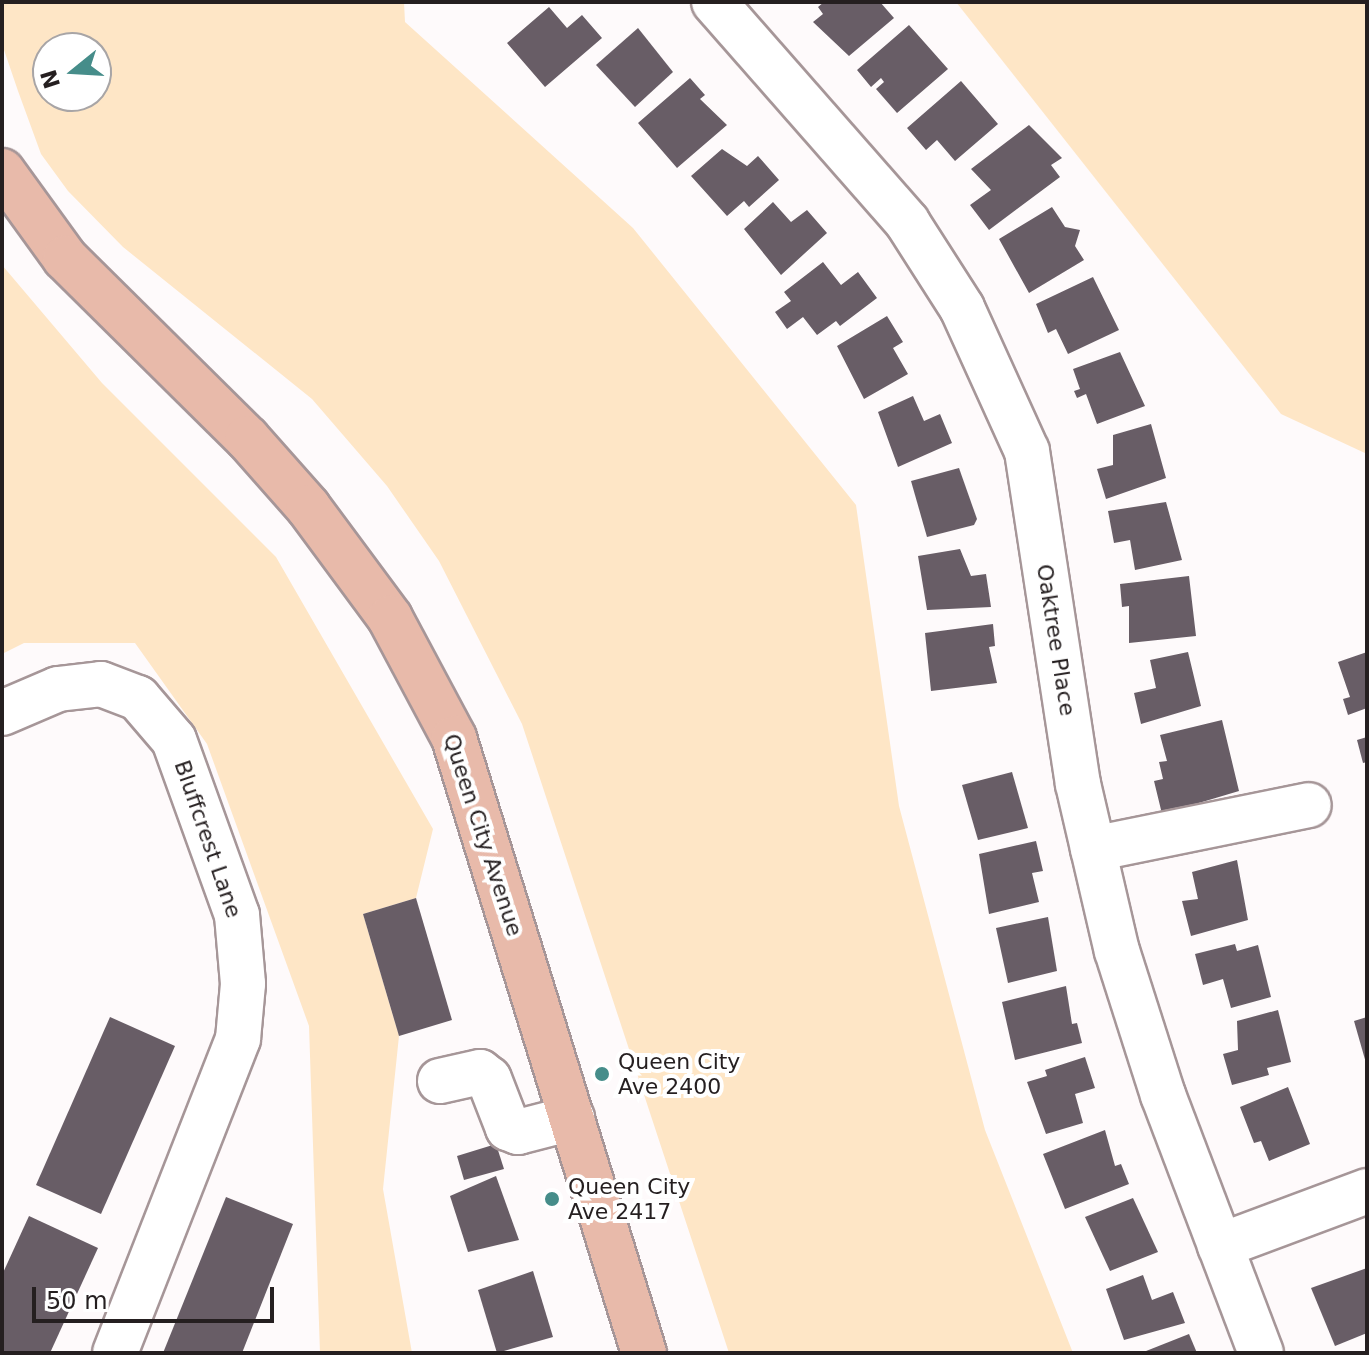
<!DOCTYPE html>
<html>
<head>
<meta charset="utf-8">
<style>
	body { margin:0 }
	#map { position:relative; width:1369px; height:1355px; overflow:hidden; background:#fefafb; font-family:"DejaVu Sans",sans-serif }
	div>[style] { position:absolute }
	.green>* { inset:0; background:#fee6c6 }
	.building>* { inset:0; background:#685d66 }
	.roads { filter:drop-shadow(2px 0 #a69698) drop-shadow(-2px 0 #a69698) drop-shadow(0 2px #a69698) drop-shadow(0 -2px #a69698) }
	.minor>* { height:44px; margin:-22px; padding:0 22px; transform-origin:22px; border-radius:22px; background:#fff }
	.major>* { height:44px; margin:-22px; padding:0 22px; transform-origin:22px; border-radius:22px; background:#e8baaa }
	.dots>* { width:22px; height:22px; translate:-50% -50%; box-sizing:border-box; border:4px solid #fff; border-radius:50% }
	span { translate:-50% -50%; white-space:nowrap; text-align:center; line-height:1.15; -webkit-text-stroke:8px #fff; paint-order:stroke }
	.street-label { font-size:22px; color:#251f20 }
	.poi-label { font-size:22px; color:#251f20 }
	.left { translate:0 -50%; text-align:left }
	.frame { position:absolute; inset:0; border:4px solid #251f20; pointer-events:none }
	.north { position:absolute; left:32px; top:32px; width:80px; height:80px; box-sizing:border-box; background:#fff; border:2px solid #a8a5a6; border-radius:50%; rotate:252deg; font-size:22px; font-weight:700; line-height:32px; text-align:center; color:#251f20 }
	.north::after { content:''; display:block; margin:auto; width:28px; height:36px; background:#468d8a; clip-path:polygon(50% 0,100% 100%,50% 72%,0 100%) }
	.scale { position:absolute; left:32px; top:1287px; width:242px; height:36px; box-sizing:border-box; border:4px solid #251f20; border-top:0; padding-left:10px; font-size:24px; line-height:28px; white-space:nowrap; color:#251f20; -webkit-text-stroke:6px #fff; paint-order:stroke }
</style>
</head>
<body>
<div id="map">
	<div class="green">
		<div style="clip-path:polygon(evenodd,2px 2px,404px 2px,405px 22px,633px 228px,856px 505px,899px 806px,985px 1130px,1073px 1353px,729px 1353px,522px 724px,439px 561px,387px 486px,312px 399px,123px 247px,68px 191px,41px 154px,18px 91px,2px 44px,2px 2px,48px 48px,96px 48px,96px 96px,48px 96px,48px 48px)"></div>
		<div style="clip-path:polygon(956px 2px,1367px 2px,1367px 454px,1281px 414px)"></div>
		<div style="clip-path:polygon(2px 265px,102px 383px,276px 557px,433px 829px,416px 898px,363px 914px,399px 1036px,383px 1189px,412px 1353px,320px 1353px,309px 1026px,207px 744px,135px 643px,24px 643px,2px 654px)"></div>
	</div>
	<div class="building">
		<div style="clip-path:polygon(824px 2px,880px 2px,894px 18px,849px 56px,813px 22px,823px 14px,818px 7px)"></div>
		<div style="clip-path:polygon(549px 7px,567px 28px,582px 15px,602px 38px,545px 87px,507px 43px)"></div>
		<div style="clip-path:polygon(909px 25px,948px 69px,897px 113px,876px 89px,884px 82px,881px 78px,871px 87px,857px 70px)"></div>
		<div style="clip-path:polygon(638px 28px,673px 72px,635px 107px,596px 65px)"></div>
		<div style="clip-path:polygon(690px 78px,705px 95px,700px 99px,727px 125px,677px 168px,638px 123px)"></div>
		<div style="clip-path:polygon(961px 81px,998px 124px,955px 161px,937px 140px,926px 150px,907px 128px)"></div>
		<div style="clip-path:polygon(1029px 125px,1062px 158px,1051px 165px,1060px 177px,989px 230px,970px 205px,991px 190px,971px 169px)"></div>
		<div style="clip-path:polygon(722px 149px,747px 166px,758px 156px,779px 180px,749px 207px,744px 201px,727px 216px,691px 176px)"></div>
		<div style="clip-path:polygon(773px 202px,791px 222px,807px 210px,827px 233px,781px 275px,744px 229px)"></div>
		<div style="clip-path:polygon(1052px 207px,1065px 227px,1080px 230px,1075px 246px,1084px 260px,1029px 293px,999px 239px)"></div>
		<div style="clip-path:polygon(823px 262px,841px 285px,858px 272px,877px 298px,840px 326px,836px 321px,817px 335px,803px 317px,787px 329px,775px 312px,791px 301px,784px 292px)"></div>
		<div style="clip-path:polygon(1093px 277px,1119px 330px,1068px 354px,1056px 329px,1048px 333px,1036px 304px)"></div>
		<div style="clip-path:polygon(887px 316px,903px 342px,893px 348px,908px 374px,864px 399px,837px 346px)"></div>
		<div style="clip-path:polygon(1120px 352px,1145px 406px,1097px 424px,1086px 394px,1077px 398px,1074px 391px,1080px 389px,1073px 369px)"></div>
		<div style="clip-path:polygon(913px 396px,924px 421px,940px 414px,952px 443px,898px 467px,878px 412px)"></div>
		<div style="clip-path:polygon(1151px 424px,1166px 478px,1106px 499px,1097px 469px,1113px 465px,1113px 435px)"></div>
		<div style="clip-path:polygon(959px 468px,977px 519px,974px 525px,927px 537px,911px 481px)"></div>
		<div style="clip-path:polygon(1166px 502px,1182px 560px,1135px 570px,1130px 540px,1114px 543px,1108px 511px)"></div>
		<div style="clip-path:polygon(960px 549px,971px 576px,986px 574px,991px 607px,927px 610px,918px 556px)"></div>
		<div style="clip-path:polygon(1189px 576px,1196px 636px,1129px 643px,1129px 606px,1122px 607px,1120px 584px)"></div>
		<div style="clip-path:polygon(993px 624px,995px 646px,989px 647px,997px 683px,931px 691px,925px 633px)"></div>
		<div style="clip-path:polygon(1188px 652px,1201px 706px,1141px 724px,1134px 693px,1156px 688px,1150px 660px)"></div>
		<div style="clip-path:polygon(1367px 652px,1367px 708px,1348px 715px,1343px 699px,1350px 697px,1338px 662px)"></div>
		<div style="clip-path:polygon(1222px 720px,1239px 791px,1162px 814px,1154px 781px,1163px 779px,1159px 762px,1167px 761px,1160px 735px)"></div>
		<div style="clip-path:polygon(1367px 737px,1367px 762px,1363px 763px,1357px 740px)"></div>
		<div style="clip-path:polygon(1012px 772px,1028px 828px,978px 840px,962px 785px)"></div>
		<div style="clip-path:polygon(1036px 841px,1043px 871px,1032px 873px,1039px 902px,989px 914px,979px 854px)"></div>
		<div style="clip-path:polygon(1237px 860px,1248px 920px,1191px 936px,1182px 901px,1198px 899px,1192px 872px)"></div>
		<div style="clip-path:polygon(416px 898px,452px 1020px,399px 1036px,363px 914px)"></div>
		<div style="clip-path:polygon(1048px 917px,1057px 971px,1008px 983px,996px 928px)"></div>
		<div style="clip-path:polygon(1235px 944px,1237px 951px,1258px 945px,1271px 997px,1231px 1008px,1223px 979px,1203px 985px,1195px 954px)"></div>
		<div style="clip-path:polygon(1066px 986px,1072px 1024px,1077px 1023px,1082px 1043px,1015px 1060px,1002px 1002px)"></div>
		<div style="clip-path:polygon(1278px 1010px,1291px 1062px,1267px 1068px,1269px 1075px,1232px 1085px,1223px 1054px,1238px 1050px,1237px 1021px)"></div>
		<div style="clip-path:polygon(110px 1017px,175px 1046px,101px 1214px,36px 1185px)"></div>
		<div style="clip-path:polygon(1367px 1017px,1367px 1063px,1366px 1063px,1354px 1021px)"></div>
		<div style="clip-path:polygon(1085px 1057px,1095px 1088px,1075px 1094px,1083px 1123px,1046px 1134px,1027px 1082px,1047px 1076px,1045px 1070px)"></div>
		<div style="clip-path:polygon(1288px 1087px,1310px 1144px,1269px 1161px,1261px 1141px,1254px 1143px,1240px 1107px)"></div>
		<div style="clip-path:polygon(1105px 1130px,1115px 1166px,1121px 1164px,1129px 1184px,1065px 1209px,1043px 1154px)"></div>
		<div style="clip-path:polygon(496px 1144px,504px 1169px,464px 1180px,457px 1156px)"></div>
		<div style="clip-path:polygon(496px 1176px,519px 1240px,468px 1252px,450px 1196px)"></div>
		<div style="clip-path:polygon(226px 1197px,293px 1224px,242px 1353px,163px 1353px)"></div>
		<div style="clip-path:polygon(1133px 1198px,1158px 1252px,1110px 1271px,1085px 1217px)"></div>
		<div style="clip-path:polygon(29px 1216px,98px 1248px,50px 1353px,2px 1353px,2px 1275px)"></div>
		<div style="clip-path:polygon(1367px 1268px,1367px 1333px,1335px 1346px,1311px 1288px)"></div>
		<div style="clip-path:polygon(533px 1271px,553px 1337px,497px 1353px,478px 1290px)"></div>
		<div style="clip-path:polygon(1143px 1275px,1152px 1300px,1173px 1292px,1185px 1323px,1124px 1340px,1106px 1289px)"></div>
		<div style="clip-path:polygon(1189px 1334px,1197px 1353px,1141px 1353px)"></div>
	</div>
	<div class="roads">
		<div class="minor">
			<div style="left:714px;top:2px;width:293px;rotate:48.7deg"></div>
			<div style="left:907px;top:222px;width:102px;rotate:57.4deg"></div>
			<div style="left:962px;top:308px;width:157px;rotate:65.6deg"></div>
			<div style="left:1027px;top:451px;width:337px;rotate:81.3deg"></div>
			<div style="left:1078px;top:784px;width:171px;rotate:76.9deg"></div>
			<div style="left:1117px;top:951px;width:151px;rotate:72.3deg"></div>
			<div style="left:1163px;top:1095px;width:276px;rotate:69.2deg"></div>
			<div style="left:2px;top:713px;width:61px;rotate:-23.2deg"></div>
			<div style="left:58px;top:689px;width:43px;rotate:-6.6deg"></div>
			<div style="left:101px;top:684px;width:40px;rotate:21deg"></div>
			<div style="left:138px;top:698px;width:55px;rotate:49.4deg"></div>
			<div style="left:174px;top:740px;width:186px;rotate:70.2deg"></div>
			<div style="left:237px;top:915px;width:69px;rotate:85deg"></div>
			<div style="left:243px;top:984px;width:55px;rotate:95.2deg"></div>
			<div style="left:238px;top:1039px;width:337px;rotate:111.4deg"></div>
			<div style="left:1093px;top:849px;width:220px;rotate:-11.5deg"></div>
			<div style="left:440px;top:1081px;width:41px;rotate:-12.7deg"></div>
			<div style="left:480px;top:1072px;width:11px;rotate:38deg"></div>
			<div style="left:489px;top:1079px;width:53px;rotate:68.8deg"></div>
			<div style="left:508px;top:1128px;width:11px;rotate:22deg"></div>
			<div style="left:518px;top:1132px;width:56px;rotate:-14.5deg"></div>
			<div style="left:1220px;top:1246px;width:157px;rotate:-20.5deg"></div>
		</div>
		<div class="major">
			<div style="left:2px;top:171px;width:107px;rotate:54.1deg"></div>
			<div style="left:65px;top:258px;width:256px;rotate:44.7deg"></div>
			<div style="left:247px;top:438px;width:92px;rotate:48.5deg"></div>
			<div style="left:308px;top:507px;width:138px;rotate:53.5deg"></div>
			<div style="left:390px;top:618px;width:136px;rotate:61.9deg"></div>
			<div style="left:454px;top:738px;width:644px;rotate:72.83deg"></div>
		</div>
	</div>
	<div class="dots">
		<div style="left:602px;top:1074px;background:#468d8a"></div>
		<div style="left:552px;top:1199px;background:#468d8a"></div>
	</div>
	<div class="street-label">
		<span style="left:1056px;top:640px;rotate:81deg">Oaktree Place</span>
		<span style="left:483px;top:835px;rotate:72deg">Queen City Avenue</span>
		<span style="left:208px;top:839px;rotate:71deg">Bluffcrest Lane</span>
	</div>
	<div class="poi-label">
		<span class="left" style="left:618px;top:1074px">Queen City<br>Ave 2400</span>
		<span class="left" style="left:568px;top:1199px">Queen City<br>Ave 2417</span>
	</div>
	<div class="frame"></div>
	<div class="north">N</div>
	<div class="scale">50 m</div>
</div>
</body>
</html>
